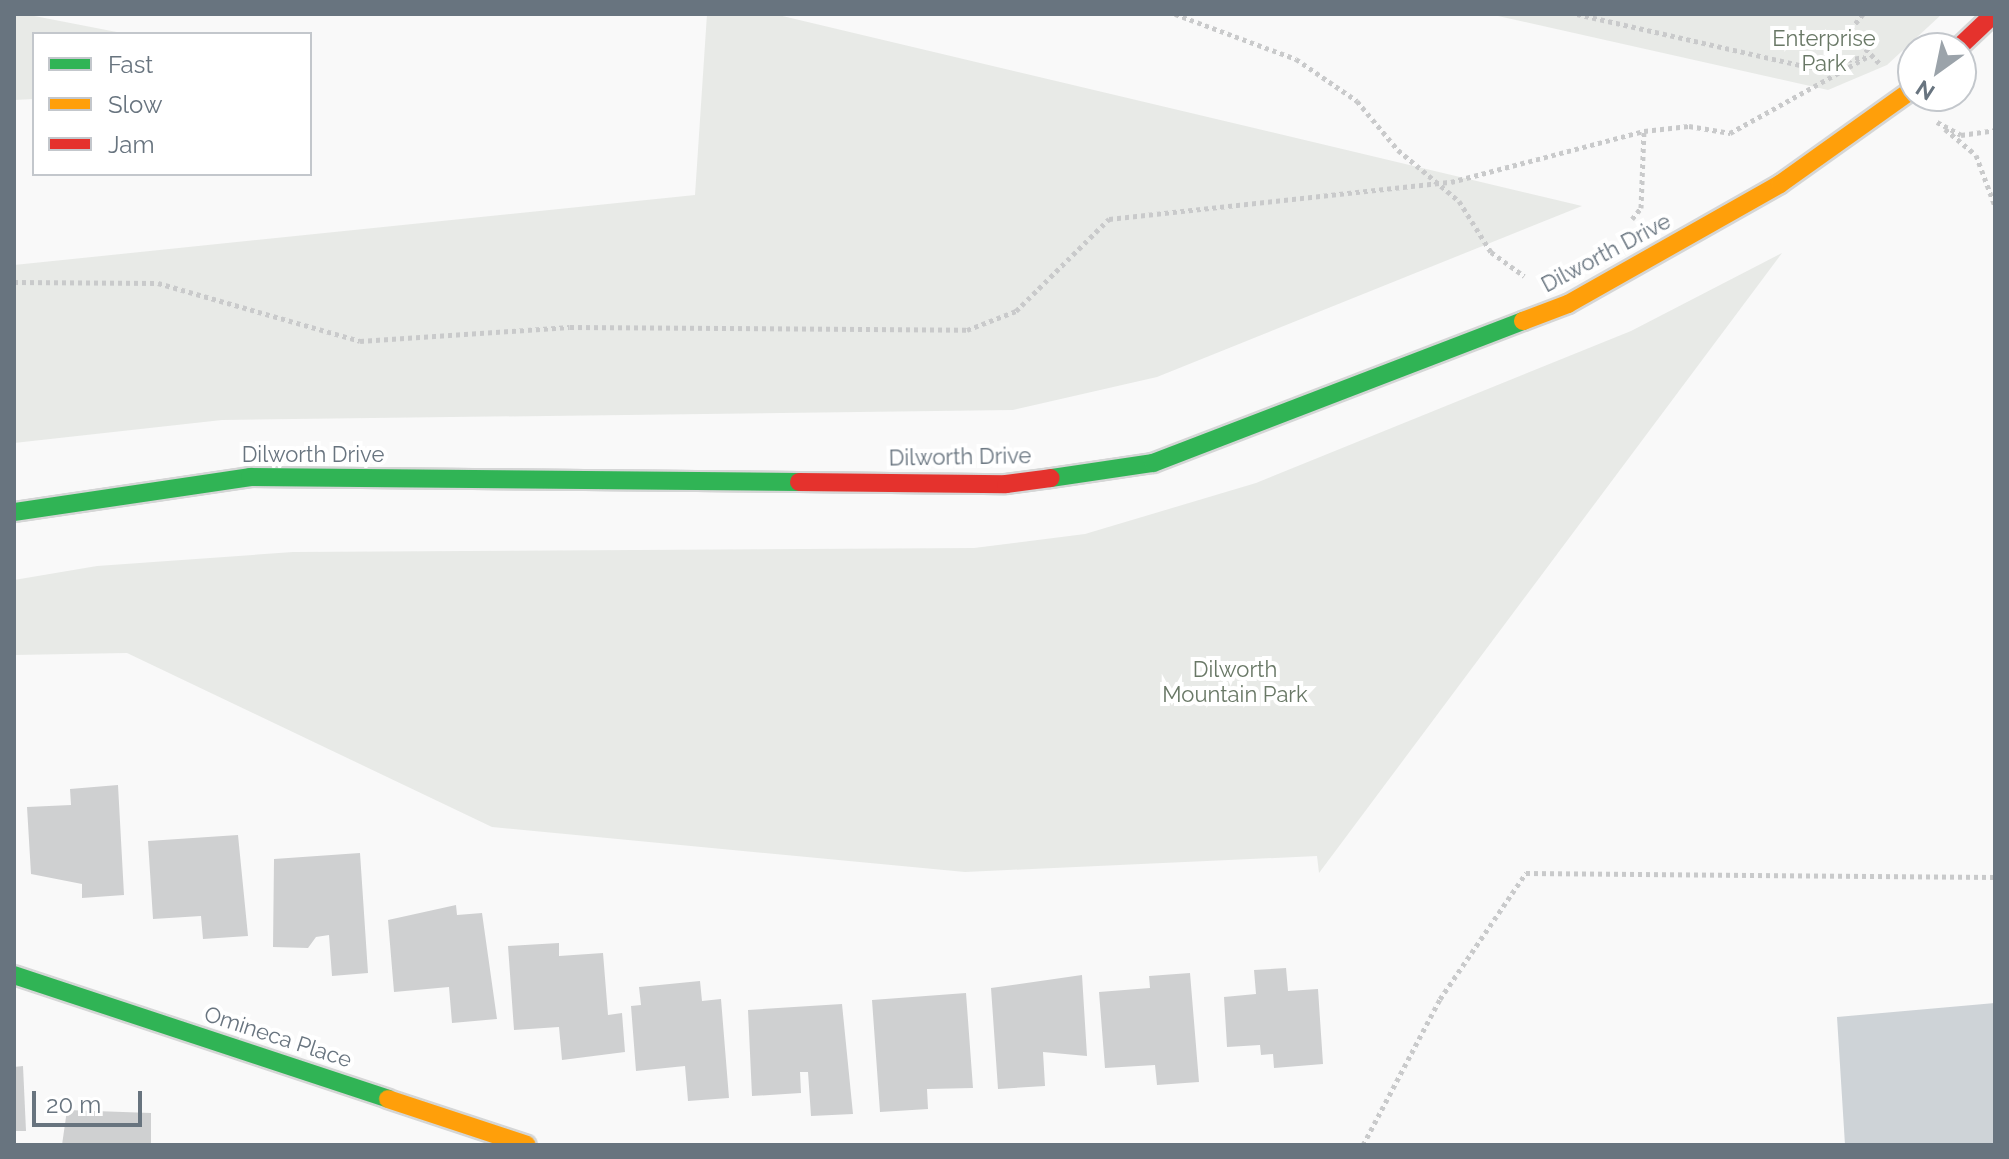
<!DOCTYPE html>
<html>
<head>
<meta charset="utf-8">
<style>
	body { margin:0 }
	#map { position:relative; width:2009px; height:1159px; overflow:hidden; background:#f9f9f9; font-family:Raleway,sans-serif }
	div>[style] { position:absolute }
	.green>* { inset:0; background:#e8eae7 }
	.water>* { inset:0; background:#ced3d7 }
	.building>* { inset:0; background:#cfd0d1 }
	.path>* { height:5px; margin-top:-2.5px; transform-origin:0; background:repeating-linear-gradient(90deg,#c9cacb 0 4px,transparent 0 8px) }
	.roads { filter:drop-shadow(2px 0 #d5d6d6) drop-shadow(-2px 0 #d5d6d6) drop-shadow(0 2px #d5d6d6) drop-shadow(0 -2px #d5d6d6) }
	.fast>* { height:18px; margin:-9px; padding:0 9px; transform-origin:9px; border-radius:9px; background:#30b455 }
	.slow>* { height:18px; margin:-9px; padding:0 9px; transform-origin:9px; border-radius:9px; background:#ff9f0a }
	.jam>* { height:18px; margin:-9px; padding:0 9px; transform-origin:9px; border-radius:9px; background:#e5322d }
	span { translate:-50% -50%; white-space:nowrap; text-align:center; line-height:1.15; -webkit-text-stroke:8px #fff; paint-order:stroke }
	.park-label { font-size:22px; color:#697866 }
	.street-label { font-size:22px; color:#68747f }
	.frame { position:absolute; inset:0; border:16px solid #68747f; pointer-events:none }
	.legend { position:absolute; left:32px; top:32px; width:280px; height:144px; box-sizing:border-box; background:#fff; border:2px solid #c3c7cc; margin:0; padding:10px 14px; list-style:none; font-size:24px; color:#68747f }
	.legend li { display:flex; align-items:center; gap:16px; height:40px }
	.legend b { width:40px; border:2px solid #c3c7cc }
	.north { position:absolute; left:1897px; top:32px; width:80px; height:80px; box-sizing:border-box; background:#fff; border:2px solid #c3c7cc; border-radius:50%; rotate:213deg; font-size:22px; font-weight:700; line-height:32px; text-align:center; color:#68747f }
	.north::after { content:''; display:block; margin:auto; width:28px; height:36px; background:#9ba3aa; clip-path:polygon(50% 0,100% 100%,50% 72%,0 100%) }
	.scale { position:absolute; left:32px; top:1091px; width:110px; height:36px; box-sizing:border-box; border:4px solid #68747f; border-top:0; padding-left:10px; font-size:24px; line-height:28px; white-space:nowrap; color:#68747f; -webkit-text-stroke:6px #fff; paint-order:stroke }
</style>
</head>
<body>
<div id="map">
	<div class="green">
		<div style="clip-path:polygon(14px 14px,24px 14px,127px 34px,34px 34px,34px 99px,14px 100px)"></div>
		<div style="clip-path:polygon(707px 14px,774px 14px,1582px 206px,1157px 377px,1013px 410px,222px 420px,14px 443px,14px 265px,695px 195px)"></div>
		<div style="clip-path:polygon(1489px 14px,1942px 14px,1887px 65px,1828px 90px)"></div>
		<div style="clip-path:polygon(1782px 253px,1319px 873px,1317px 856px,965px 872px,492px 827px,127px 653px,14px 655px,14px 580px,97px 566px,293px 552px,974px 548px,1085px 534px,1256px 483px,1631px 331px)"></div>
	</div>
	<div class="water">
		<div style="clip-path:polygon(1995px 1003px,1995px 1145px,1845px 1145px,1837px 1017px)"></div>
	</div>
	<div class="building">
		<div style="clip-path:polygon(118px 785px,124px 895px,82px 898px,82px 884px,31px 874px,27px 807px,71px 805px,70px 789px)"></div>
		<div style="clip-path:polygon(238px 835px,248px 936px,203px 939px,201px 916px,153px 919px,148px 841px)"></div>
		<div style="clip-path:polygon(360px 853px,368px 973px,332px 976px,329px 935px,316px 937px,308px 948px,273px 947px,274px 859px)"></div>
		<div style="clip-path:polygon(456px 905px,457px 915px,482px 913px,497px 1019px,452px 1023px,449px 987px,394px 992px,388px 920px)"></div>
		<div style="clip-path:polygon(559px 943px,559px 956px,603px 953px,608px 1015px,622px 1013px,625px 1052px,562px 1060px,559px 1027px,514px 1030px,508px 946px)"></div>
		<div style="clip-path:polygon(1286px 968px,1288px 991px,1318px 989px,1323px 1064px,1274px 1068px,1273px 1054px,1261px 1055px,1260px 1045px,1227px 1047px,1224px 997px,1256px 994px,1254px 970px)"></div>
		<div style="clip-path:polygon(1190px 973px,1199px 1082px,1157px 1085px,1155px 1065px,1105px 1068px,1099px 992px,1150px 988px,1149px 976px)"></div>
		<div style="clip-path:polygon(1082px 975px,1087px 1056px,1043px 1052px,1045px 1086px,998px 1089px,991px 988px)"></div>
		<div style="clip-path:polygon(700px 981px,702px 1001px,721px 999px,729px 1098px,688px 1101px,685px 1066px,636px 1071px,631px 1006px,641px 1005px,639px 987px)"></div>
		<div style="clip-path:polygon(966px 993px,973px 1088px,927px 1089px,928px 1109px,880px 1112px,872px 1000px)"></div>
		<div style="clip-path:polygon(842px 1004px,853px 1114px,811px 1116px,808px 1072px,800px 1072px,801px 1093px,752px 1096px,748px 1010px)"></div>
		<div style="clip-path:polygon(23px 1066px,26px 1131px,14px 1131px,14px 1067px)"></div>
		<div style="clip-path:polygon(67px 1110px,151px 1113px,151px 1145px,62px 1145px)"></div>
	</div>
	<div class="path">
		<div style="left:1175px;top:14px;width:129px;rotate:20.4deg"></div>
		<div style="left:1296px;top:59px;width:74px;rotate:34.5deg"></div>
		<div style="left:1357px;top:101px;width:64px;rotate:50.1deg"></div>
		<div style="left:1398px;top:150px;width:80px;rotate:39.9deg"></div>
		<div style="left:1459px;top:201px;width:60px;rotate:57.9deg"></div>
		<div style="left:1491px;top:252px;width:41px;rotate:36deg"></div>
		<div style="left:1577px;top:14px;width:237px;rotate:12.9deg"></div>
		<div style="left:1808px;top:67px;width:57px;rotate:-10.1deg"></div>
		<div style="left:1863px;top:14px;width:22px;rotate:129deg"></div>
		<div style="left:1849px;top:31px;width:44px;rotate:46.8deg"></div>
		<div style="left:1937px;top:122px;width:27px;rotate:28deg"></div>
		<div style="left:1961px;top:135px;width:34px;rotate:-8deg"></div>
		<div style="left:1945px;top:129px;width:40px;rotate:40deg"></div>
		<div style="left:1976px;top:155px;width:54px;rotate:69.6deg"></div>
		<div style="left:1632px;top:219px;width:14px;rotate:-51deg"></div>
		<div style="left:1641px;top:208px;width:77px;rotate:-87.8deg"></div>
		<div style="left:14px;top:282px;width:144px;rotate:0.4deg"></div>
		<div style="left:158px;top:283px;width:210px;rotate:16deg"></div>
		<div style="left:360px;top:341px;width:210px;rotate:-3.8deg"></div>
		<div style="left:570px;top:327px;width:397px;rotate:0.4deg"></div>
		<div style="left:967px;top:330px;width:53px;rotate:-21.2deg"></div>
		<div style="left:1016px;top:311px;width:131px;rotate:-44.7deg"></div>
		<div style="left:1109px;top:219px;width:344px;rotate:-6.2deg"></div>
		<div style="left:1451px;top:182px;width:200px;rotate:-14.8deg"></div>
		<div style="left:1644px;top:131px;width:45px;rotate:-6.3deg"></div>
		<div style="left:1689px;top:126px;width:42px;rotate:9.7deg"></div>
		<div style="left:1730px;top:133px;width:159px;rotate:-29deg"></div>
		<div style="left:1363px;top:1145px;width:165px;rotate:-62.2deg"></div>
		<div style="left:1440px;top:999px;width:153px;rotate:-55.7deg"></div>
		<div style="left:1526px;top:873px;width:469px;rotate:0.5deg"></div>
	</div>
	<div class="roads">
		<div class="fast">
			<div style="left:1051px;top:478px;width:103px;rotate:-8.4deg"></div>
			<div style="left:1153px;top:463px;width:396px;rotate:-21deg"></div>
			<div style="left:14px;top:512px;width:239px;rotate:-8.4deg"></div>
			<div style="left:250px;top:477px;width:549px;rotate:0.52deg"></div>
			<div style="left:14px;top:975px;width:394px;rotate:18.3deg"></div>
		</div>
		<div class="slow">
			<div style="left:1523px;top:321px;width:48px;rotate:-20.7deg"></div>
			<div style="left:1568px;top:304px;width:244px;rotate:-29.5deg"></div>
			<div style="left:1780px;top:184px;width:163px;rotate:-35.5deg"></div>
			<div style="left:388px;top:1099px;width:146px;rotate:18.3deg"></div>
		</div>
		<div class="jam">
			<div style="left:1958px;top:48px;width:50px;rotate:-43.4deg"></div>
			<div style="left:799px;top:482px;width:207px;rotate:0.6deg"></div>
			<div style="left:1006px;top:484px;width:45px;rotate:-7.6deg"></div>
		</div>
	</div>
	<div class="park-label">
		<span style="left:1824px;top:51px">Enterprise<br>Park</span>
		<span style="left:1235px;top:682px">Dilworth<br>Mountain Park</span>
	</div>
	<div class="street-label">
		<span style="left:1606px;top:253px;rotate:-28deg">Dilworth Drive</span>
		<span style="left:313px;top:455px">Dilworth Drive</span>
		<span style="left:960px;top:457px;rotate:-1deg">Dilworth Drive</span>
		<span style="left:278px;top:1037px;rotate:18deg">Omineca Place</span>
	</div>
	<div class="frame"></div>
	<ul class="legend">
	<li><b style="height:10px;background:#30b455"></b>Fast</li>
	<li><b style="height:10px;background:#ff9f0a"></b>Slow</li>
	<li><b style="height:10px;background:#e5322d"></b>Jam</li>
	</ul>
	<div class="north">N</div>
	<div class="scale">20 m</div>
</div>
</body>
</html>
